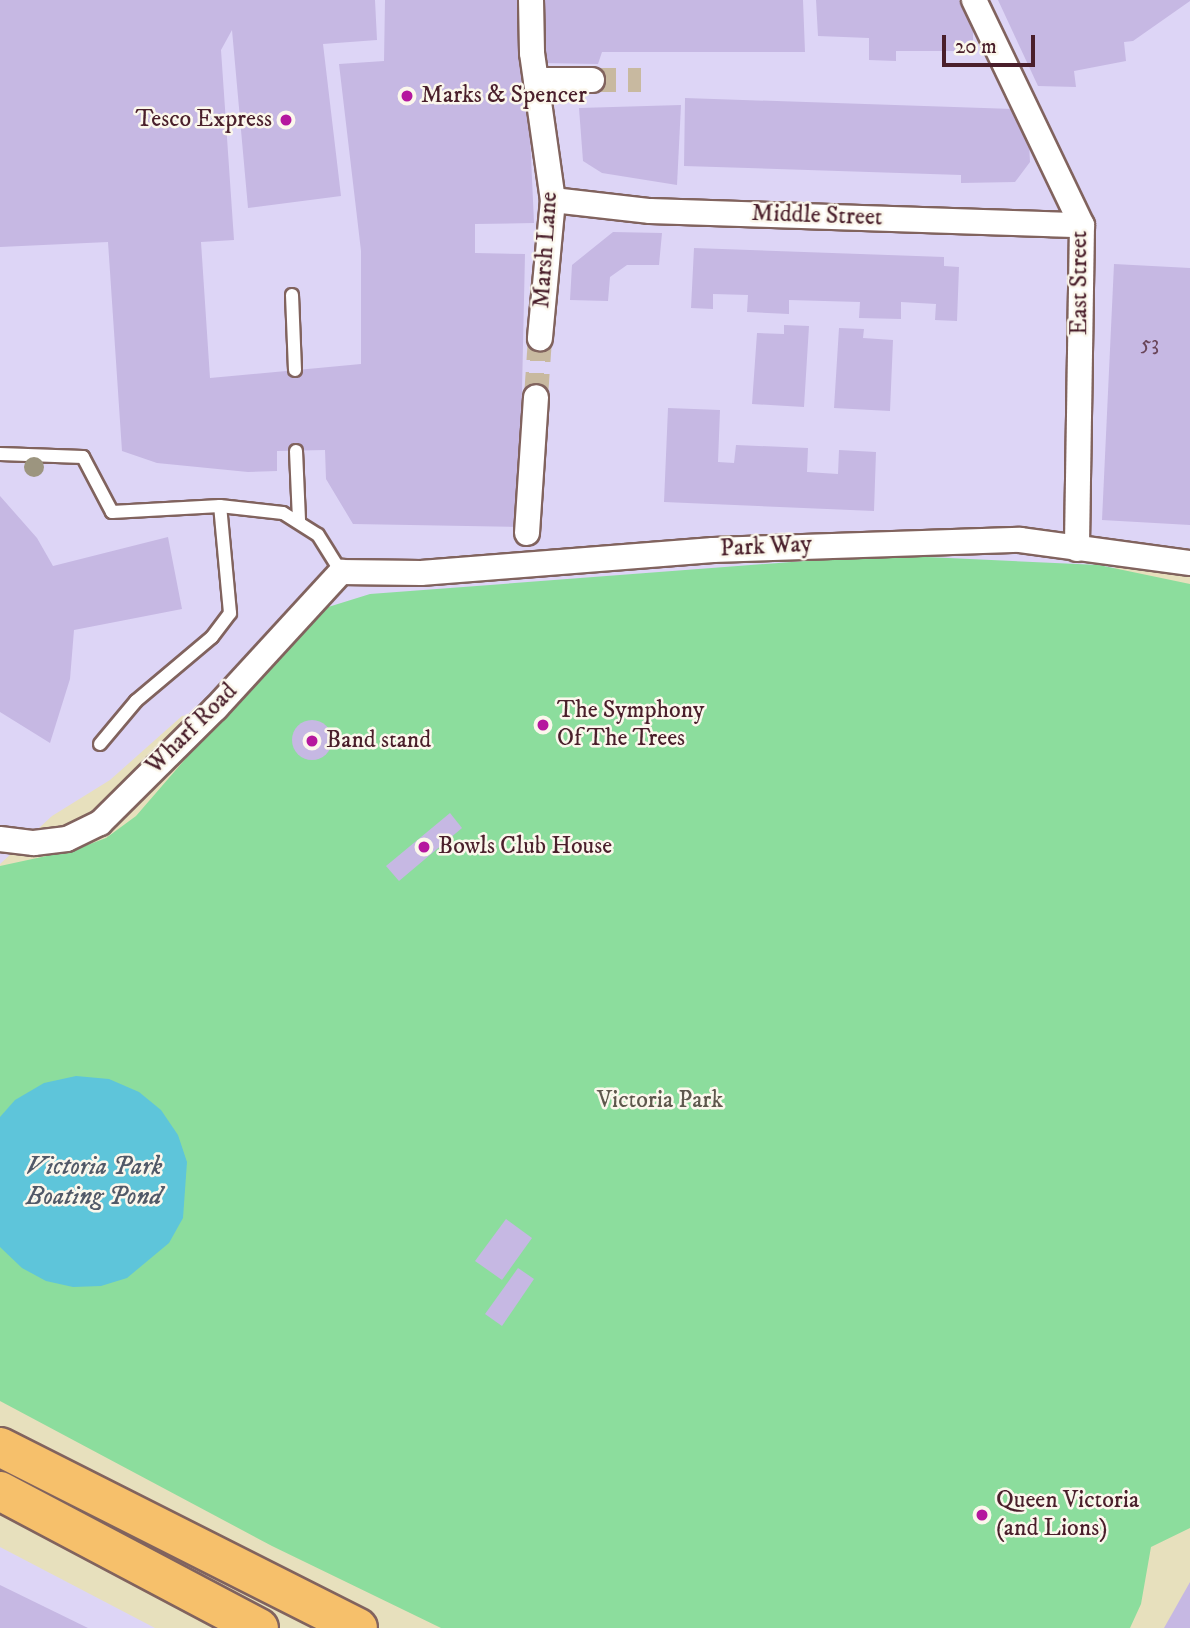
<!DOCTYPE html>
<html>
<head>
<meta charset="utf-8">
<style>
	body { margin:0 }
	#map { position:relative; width:1190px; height:1628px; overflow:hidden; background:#e7e0bd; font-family:"IM FELL DW Pica",serif }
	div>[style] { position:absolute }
	.built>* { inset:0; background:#ddd5f6 }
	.green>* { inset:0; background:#8cdd9d }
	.water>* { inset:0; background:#5ec5da }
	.building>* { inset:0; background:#c6b8e3 }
	.round { border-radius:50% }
	.street-tunnel>* { height:24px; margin-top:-12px; transform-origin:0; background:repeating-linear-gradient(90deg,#c8b9a0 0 24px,transparent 0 36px) }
	.roads { filter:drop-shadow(2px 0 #81635e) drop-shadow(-2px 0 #81635e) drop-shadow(0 2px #81635e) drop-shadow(0 -2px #81635e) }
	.lane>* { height:12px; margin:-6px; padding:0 6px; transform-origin:6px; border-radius:6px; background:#fff }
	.street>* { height:24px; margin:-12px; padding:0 12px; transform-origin:12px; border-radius:12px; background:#fff }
	.highway>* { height:38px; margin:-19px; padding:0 19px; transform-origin:19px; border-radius:19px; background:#f6c06b }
	.trees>* { width:20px; height:20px; margin:-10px; border-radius:50%; background:#9c957f }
	.dots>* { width:19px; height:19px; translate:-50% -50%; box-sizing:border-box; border:4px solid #fbf7ec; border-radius:50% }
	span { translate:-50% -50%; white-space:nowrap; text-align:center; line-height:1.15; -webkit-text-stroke:5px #fbf7ec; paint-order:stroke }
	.number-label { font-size:21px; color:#694559 }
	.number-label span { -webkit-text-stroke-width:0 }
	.poi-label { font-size:24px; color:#4a1f2b }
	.left { translate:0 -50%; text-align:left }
	.right { translate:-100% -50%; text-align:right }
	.street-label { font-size:24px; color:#4a1f2b }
	.park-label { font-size:24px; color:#5e584d }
	.water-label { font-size:26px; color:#515968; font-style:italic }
	.scale { position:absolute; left:942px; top:35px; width:93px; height:32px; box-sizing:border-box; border:4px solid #4a1f2b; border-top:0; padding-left:9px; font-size:21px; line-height:24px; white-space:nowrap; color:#4a1f2b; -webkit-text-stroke:5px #fbf7ec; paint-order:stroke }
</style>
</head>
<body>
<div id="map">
	<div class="built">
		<div style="clip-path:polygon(0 0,1190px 0,1190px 567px,1124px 566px,182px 716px,110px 780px,52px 816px,0 864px)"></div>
		<div style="clip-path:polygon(0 1547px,155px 1628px,0 1628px)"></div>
	</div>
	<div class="green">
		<div style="clip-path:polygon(884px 555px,1099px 565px,1190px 584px,1190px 1528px,1151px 1547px,1141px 1604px,1130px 1628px,441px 1628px,272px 1546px,0 1401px,0 866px,74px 850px,106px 838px,136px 816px,277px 653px,325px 608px,370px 594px)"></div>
	</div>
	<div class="water">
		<div style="clip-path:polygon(76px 1076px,109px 1079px,139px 1092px,161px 1110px,178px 1135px,187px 1162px,183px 1218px,169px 1243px,127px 1278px,101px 1286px,73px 1287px,46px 1281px,22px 1268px,0 1247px,0 1117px,15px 1100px,44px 1083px)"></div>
	</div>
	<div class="building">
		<div style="clip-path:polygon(0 0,375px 0,377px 40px,323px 44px,341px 196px,248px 208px,232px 30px,221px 50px,234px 240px,201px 242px,210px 378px,361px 364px,361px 251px,339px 64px,384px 61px,385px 0,524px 0,534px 223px,475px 224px,475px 253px,525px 254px,519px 527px,353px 524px,326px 479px,325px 450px,277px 451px,277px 471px,248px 472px,157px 463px,122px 451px,108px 242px,0 247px)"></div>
		<div style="clip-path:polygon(539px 0,803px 0,805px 52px,602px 52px,598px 64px,541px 63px)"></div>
		<div style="clip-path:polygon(816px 0,959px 0,973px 25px,973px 51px,896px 51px,896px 61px,869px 60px,869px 38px,818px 36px)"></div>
		<div style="clip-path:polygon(998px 0,1190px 0,1190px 1px,1133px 41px,1124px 42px,1126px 61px,1074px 71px,1076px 87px,1038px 86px)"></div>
		<div style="clip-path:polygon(685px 98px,1013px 109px,1028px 123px,1030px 162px,1015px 182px,961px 183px,961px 175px,684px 166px)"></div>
		<div style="clip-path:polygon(681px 105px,677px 185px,602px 173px,583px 161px,579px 108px)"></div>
		<div style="clip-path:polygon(613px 232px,662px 233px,659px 265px,627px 265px,610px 277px,608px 301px,570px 300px,572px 265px)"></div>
		<div style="clip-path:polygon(694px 248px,944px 257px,944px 266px,959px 267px,957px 321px,935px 320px,936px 304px,901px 302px,901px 319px,859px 318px,860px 302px,789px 300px,789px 314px,747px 312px,748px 295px,713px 294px,713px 309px,691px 308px)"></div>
		<div style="clip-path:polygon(1114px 264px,1190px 268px,1190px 525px,1102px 520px)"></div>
		<div style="clip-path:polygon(784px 325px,809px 326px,804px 407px,752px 404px,757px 333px,784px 334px)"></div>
		<div style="clip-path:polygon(839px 328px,864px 329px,863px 338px,893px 340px,890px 411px,834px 408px)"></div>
		<div style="clip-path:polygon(668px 408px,720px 410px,718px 462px,734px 463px,736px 445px,808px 448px,807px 472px,838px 474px,839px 450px,876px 452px,874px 511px,664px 502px)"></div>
		<div style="clip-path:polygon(0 496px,37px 538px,53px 566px,168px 537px,182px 609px,74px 630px,70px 679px,50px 743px,0 712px)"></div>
		<div class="round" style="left:292px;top:720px;width:40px;height:40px"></div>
		<div style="clip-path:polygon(450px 813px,462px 828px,399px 881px,386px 866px)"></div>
		<div style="clip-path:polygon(506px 1219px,532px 1238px,502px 1280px,475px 1261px)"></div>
		<div style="clip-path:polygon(518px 1268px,534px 1279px,502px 1326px,485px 1314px)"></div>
		<div style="clip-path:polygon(1190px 1582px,1190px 1628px,1164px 1628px)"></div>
		<div style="clip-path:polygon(0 1585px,88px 1628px,0 1628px)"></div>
	</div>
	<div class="street-tunnel">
		<div style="left:592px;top:80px;width:49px"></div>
		<div style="left:536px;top:397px;width:59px;rotate:-86.1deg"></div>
	</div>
	<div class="roads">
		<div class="lane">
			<div style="left:292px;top:295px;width:75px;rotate:87.7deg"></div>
			<div style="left:296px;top:451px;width:69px;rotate:87.5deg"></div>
			<div style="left:0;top:454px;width:83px;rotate:2.1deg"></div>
			<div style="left:83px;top:457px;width:62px;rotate:62.2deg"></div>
			<div style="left:112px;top:512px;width:108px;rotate:-3.2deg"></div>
			<div style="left:220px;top:506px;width:63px;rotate:6.3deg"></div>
			<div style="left:283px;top:513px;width:41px;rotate:32.2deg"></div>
			<div style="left:318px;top:535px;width:44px;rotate:58.1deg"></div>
			<div style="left:100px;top:744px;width:56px;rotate:-50.1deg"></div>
			<div style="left:136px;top:701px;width:99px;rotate:-40.1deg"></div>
			<div style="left:212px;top:637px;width:30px;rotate:-53deg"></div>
			<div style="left:230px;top:613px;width:107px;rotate:-95.3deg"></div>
		</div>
		<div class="street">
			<div style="left:531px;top:0;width:53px;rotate:88.9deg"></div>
			<div style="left:532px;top:53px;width:148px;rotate:81.9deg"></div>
			<div style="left:553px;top:200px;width:139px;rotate:95.4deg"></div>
			<div style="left:974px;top:0;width:250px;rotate:64.4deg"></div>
			<div style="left:1082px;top:225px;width:324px;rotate:90.9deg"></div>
			<div style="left:536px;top:80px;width:56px"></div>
			<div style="left:553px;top:200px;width:98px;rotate:6.5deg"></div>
			<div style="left:650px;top:211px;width:432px;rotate:1.9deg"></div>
			<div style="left:527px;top:533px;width:136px;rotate:-86.2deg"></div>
			<div style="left:0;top:839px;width:34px;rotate:7deg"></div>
			<div style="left:34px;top:843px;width:33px;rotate:-7deg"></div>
			<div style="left:67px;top:839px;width:37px;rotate:-26deg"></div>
			<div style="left:100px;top:823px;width:163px;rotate:-44.8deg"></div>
			<div style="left:216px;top:708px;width:185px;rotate:-47.4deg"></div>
			<div style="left:341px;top:572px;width:80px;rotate:0.7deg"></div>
			<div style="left:421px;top:573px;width:293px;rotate:-4.5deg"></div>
			<div style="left:713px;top:550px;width:307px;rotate:-1.9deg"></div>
			<div style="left:1020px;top:540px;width:172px;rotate:7.7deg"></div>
		</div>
		<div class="highway">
			<div style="left:0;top:1447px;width:401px;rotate:26.8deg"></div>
			<div style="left:0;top:1491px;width:293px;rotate:27.9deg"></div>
		</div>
	</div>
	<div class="trees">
		<div style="left:34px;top:467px"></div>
	</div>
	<div class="dots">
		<div style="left:407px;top:96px;background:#b5179e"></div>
		<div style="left:286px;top:120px;background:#b5179e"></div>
		<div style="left:543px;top:725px;background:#b5179e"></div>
		<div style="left:312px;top:741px;background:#b5179e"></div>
		<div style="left:424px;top:847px;background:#b5179e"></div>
		<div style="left:982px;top:1515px;background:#b5179e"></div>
	</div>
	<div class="number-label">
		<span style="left:1150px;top:344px">53</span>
	</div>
	<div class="poi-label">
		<span class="left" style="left:421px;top:96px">Marks &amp; Spencer</span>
		<span class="right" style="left:272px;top:120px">Tesco Express</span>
		<span class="left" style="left:557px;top:725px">The Symphony<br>Of The Trees</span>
		<span class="left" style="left:326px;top:741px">Band stand</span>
		<span class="left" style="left:438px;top:847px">Bowls Club House</span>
		<span class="left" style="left:996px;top:1515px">Queen Victoria<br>(and Lions)</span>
	</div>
	<div class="street-label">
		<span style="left:817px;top:216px;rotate:2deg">Middle Street</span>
		<span style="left:546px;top:250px;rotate:-86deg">Marsh Lane</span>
		<span style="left:1080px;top:283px;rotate:-90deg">East Street</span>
		<span style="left:766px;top:547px;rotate:-3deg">Park Way</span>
		<span style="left:192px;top:729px;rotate:-45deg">Wharf Road</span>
	</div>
	<div class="park-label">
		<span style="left:660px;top:1101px">Victoria Park</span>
	</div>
	<div class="water-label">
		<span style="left:94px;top:1182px">Victoria Park<br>Boating Pond</span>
	</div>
	<div class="scale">20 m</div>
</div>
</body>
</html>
